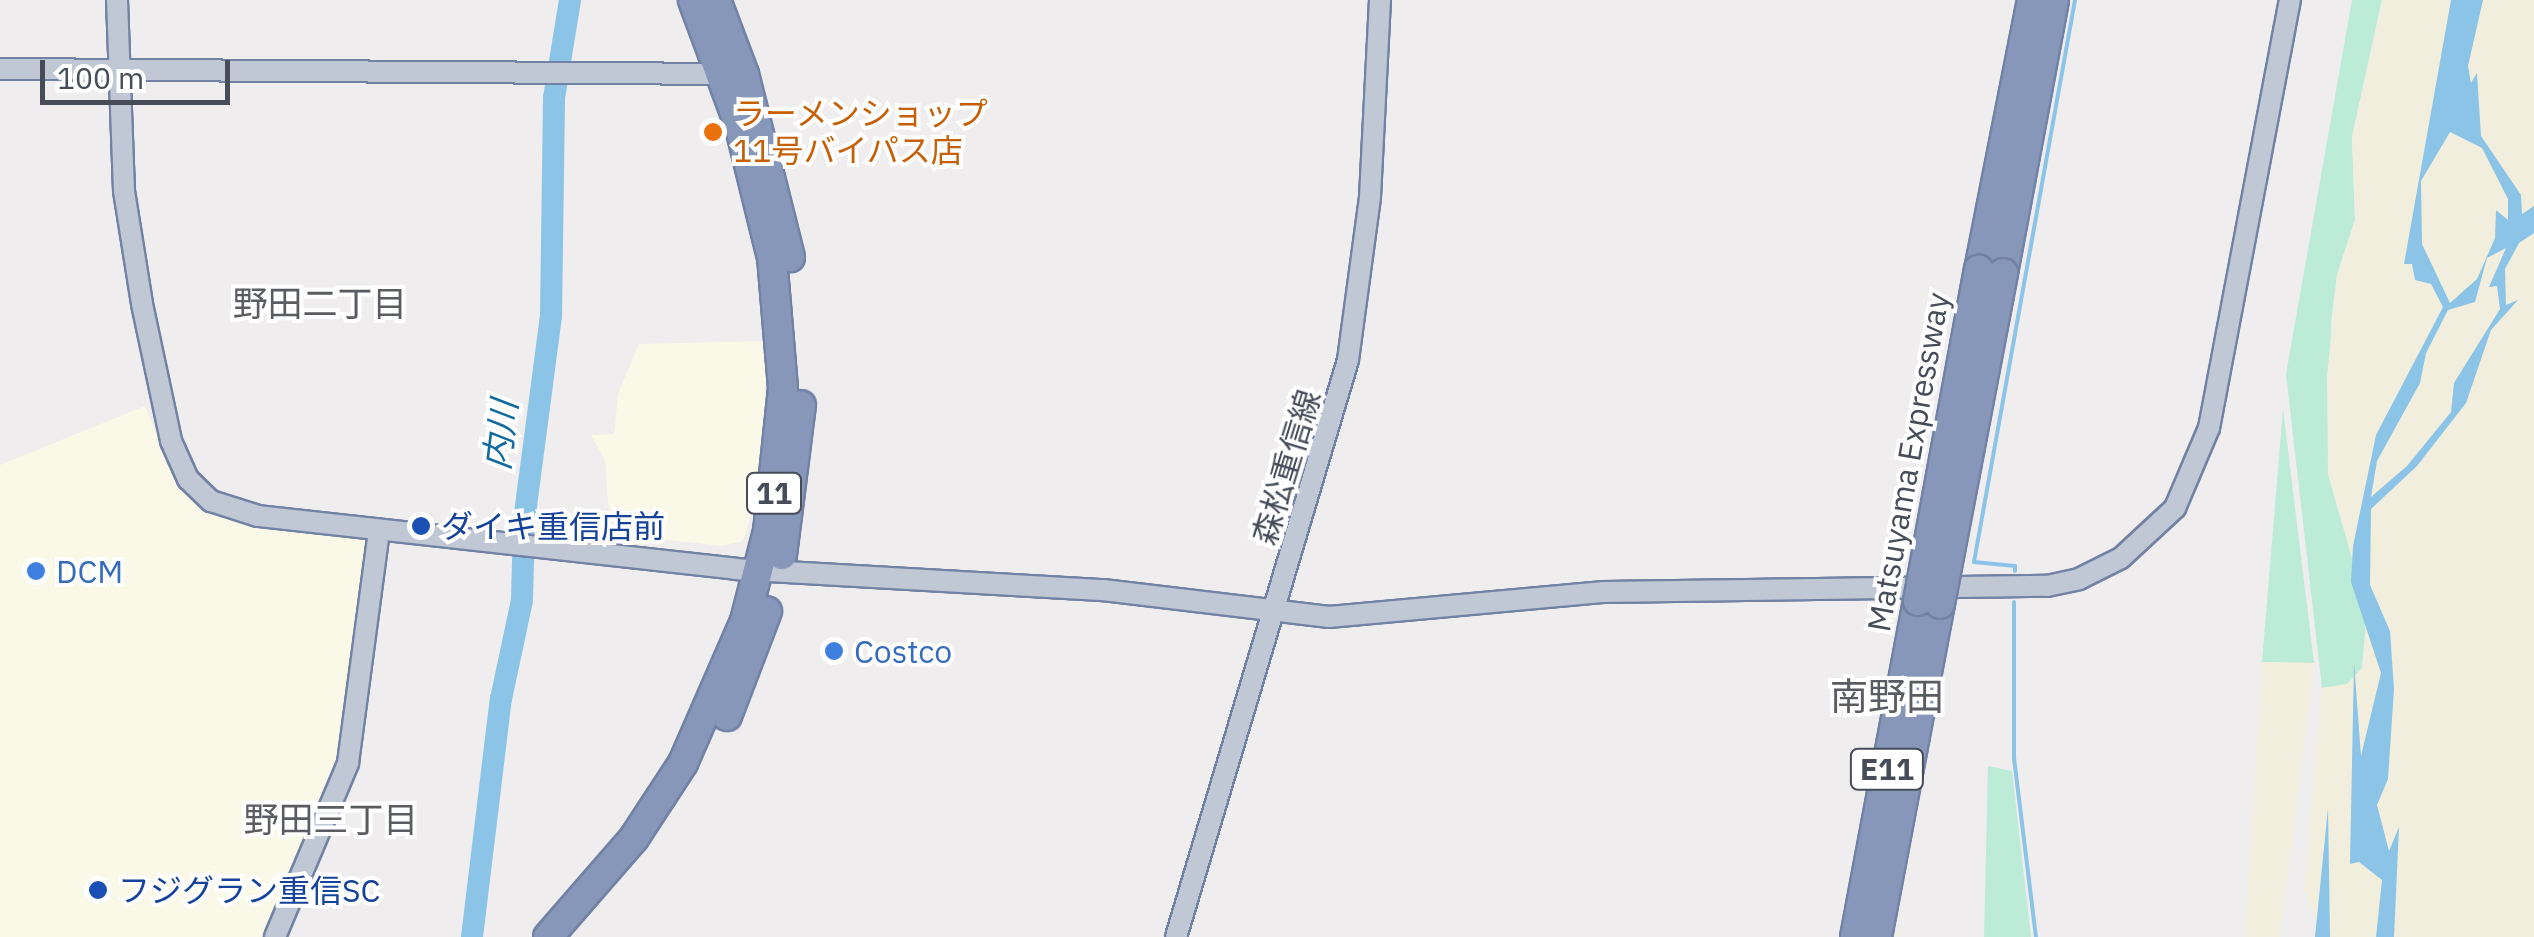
<!DOCTYPE html>
<html>
<head>
<meta charset="utf-8">
<style>
	body { margin:0 }
	#map { position:relative; width:2534px; height:937px; overflow:hidden; background:#efeded; font-family:"IBM Plex Sans","Noto Sans JP",sans-serif }
	div>[style] { position:absolute }
	.commercial>* { inset:0; background:#faf8e6 }
	.green>* { inset:0; background:#bcecd7 }
	.sand>* { inset:0; background:#f1eede }
	.water>* { inset:0; background:#8bc4e7 }
	.stream>* { height:4px; margin:-2px; padding:0 2px; transform-origin:2px; border-radius:2px; background:#8bc4e7 }
	.river>* { height:22px; margin:-11px; padding:0 11px; transform-origin:11px; border-radius:11px; background:#8bc4e7 }
	.roads { filter:drop-shadow(2px 0 #7282a5) drop-shadow(-2px 0 #7282a5) drop-shadow(0 2px #7282a5) drop-shadow(0 -2px #7282a5) }
	.secondary>* { height:20px; margin:-10px; padding:0 10px; transform-origin:10px; border-radius:10px; background:#c0c7d5 }
	.highway>* { height:28px; margin:-14px; padding:0 14px; transform-origin:14px; border-radius:14px; background:#8797ba }
	.bridges { filter:drop-shadow(2px 0 #7282a5) drop-shadow(-2px 0 #7282a5) drop-shadow(0 2px #7282a5) drop-shadow(0 -2px #7282a5) }
	.highway-bridge>* { height:28px; margin:-14px; padding:0 14px; transform-origin:14px; border-radius:14px; background:#8797ba }
	.dots>* { width:28px; height:28px; translate:-50% -50%; box-sizing:border-box; border:5px solid #fff; border-radius:50% }
	span { translate:-50% -50%; white-space:nowrap; text-align:center; line-height:1.15; -webkit-text-stroke:8px #fff; paint-order:stroke }
	.shield-label span { padding:2px 8px; background:#fff; border:2px solid; border-radius:8px; -webkit-text-stroke-width:0 }
	.shield-label { font-size:30px; color:#464d59; font-weight:700 }
	.food-label { font-size:32px; color:#c56008 }
	.left { translate:0 -50%; text-align:left }
	.street-label { font-size:32px; color:#464d59 }
	.transit-label { font-size:32px; color:#164399 }
	.shop-label { font-size:32px; color:#366cbe }
	.neighbourhood-label { font-size:35px; color:#5a5c61 }
	.water-label { font-size:35px; color:#136a9f; font-style:italic }
	.quarter-label { font-size:38px; color:#5a5c61 }
	.scale { position:absolute; left:40px; top:60px; width:190px; height:45px; box-sizing:border-box; border:5px solid #464d59; border-top:0; padding-left:12px; font-size:30px; line-height:35px; white-space:nowrap; color:#464d59; -webkit-text-stroke:8px #fff; paint-order:stroke }
</style>
</head>
<body>
<div id="map">
	<div class="commercial">
		<div style="clip-path:polygon(767px 341px,761px 486px,743px 541px,722px 546px,622px 535px,608px 503px,605px 460px,591px 435px,614px 434px,618px 394px,639px 344px)"></div>
		<div style="clip-path:polygon(145px 406px,176px 482px,213px 515px,366px 539px,333px 785px,268px 937px,0 937px,0 465px)"></div>
	</div>
	<div class="green">
		<div style="clip-path:polygon(2352px 0,2382px 0,2352px 137px,2355px 220px,2337px 275px,2331px 322px,2328px 474px,2367px 610px,2362px 668px,2347px 684px,2322px 688px,2286px 374px)"></div>
		<div style="clip-path:polygon(2283px 409px,2314px 663px,2262px 662px)"></div>
		<div style="clip-path:polygon(1988px 766px,2012px 771px,2031px 937px,1984px 937px)"></div>
	</div>
	<div class="sand">
		<div style="clip-path:polygon(2382px 0,2534px 0,2534px 937px,2323px 937px,2304px 890px,2322px 688px,2347px 684px,2363px 668px,2367px 610px,2328px 474px,2327px 377px,2337px 275px,2355px 220px,2352px 137px)"></div>
		<div style="clip-path:polygon(2262px 662px,2314px 663px,2280px 937px,2245px 937px)"></div>
	</div>
	<div class="water">
		<div style="clip-path:polygon(evenodd,2451px 0,2483px 0,2468px 66px,2471px 83px,2477px 73px,2481px 136px,2521px 195px,2522px 214px,2534px 206px,2534px 233px,2519px 243px,2505px 269px,2506px 305px,2518px 300px,2491px 330px,2466px 403px,2417px 466px,2371px 509px,2370px 585px,2390px 631px,2394px 689px,2388px 779px,2377px 805px,2389px 851px,2399px 827px,2394px 937px,2376px 937px,2382px 880px,2359px 862px,2350px 864px,2354px 662px,2361px 756px,2381px 673px,2351px 582px,2353px 546px,2376px 435px,2443px 307px,2431px 284px,2415px 280px,2412px 264px,2404px 264px,2451px 0,2450px 132px,2482px 148px,2508px 199px,2508px 220px,2496px 210px,2495px 238px,2477px 279px,2450px 303px,2422px 244px,2421px 181px,2450px 132px,2451px 0,2506px 248px,2489px 287px,2497px 286px,2500px 309px,2454px 383px,2451px 412px,2407px 466px,2371px 497px,2377px 461px,2420px 383px,2426px 353px,2448px 310px,2475px 302px,2487px 258px,2506px 248px)"></div>
		<div style="clip-path:polygon(2328px 808px,2330px 937px,2315px 937px)"></div>
	</div>
	<div class="stream">
		<div style="left:2015px;top:571px;width:5px;rotate:-90deg"></div>
		<div style="left:2015px;top:566px;width:41px;rotate:-174.4deg"></div>
		<div style="left:1974px;top:562px;width:571px;rotate:-79.81deg"></div>
		<div style="left:2014px;top:602px;width:156px;rotate:90deg"></div>
		<div style="left:2014px;top:758px;width:180px;rotate:83deg"></div>
	</div>
	<div class="river">
		<div style="left:472px;top:937px;width:240px;rotate:-83.1deg"></div>
		<div style="left:501px;top:699px;width:101px;rotate:-78deg"></div>
		<div style="left:522px;top:600px;width:79px;rotate:-88.5deg"></div>
		<div style="left:524px;top:521px;width:207px;rotate:-82.5deg"></div>
		<div style="left:551px;top:316px;width:218px;rotate:-89.2deg"></div>
		<div style="left:554px;top:98px;width:99px;rotate:-80.7deg"></div>
	</div>
	<div class="roads">
		<div class="secondary">
			<div style="left:117px;top:0;width:191px;rotate:87.9deg"></div>
			<div style="left:124px;top:191px;width:114px;rotate:80.9deg"></div>
			<div style="left:142px;top:304px;width:140px;rotate:78deg"></div>
			<div style="left:171px;top:441px;width:42px;rotate:65.9deg"></div>
			<div style="left:188px;top:479px;width:32px;rotate:44deg"></div>
			<div style="left:211px;top:501px;width:49px;rotate:17.7deg"></div>
			<div style="left:258px;top:516px;width:480px;rotate:6.3deg"></div>
			<div style="left:735px;top:569px;width:369px;rotate:3.3deg"></div>
			<div style="left:1103px;top:590px;width:228px;rotate:6.8deg"></div>
			<div style="left:1329px;top:617px;width:276px;rotate:-5.2deg"></div>
			<div style="left:1604px;top:592px;width:443px;rotate:-0.8deg"></div>
			<div style="left:2047px;top:586px;width:33px;rotate:-12deg"></div>
			<div style="left:2079px;top:579px;width:47px;rotate:-26.6deg"></div>
			<div style="left:2121px;top:558px;width:74px;rotate:-42.8deg"></div>
			<div style="left:2175px;top:508px;width:87px;rotate:-67deg"></div>
			<div style="left:2209px;top:428px;width:436px;rotate:-79.3deg"></div>
			<div style="left:0;top:69px;width:732px;rotate:0.39deg"></div>
			<div style="left:275px;top:937px;width:189px;rotate:-67.2deg"></div>
			<div style="left:348px;top:763px;width:233px;rotate:-82.4deg"></div>
			<div style="left:1176px;top:937px;width:602px;rotate:-73.4deg"></div>
			<div style="left:1348px;top:360px;width:164px;rotate:-82.3deg"></div>
			<div style="left:1370px;top:197px;width:197px;rotate:-87.1deg"></div>
		</div>
		<div class="highway">
			<div style="left:716px;top:0;width:79px;rotate:69.3deg"></div>
			<div style="left:744px;top:74px;width:189px;rotate:75.9deg"></div>
			<div style="left:1979px;top:270px;width:275px;rotate:-78.9deg"></div>
			<div style="left:2003px;top:273px;width:278px;rotate:-79.4deg"></div>
			<div style="left:782px;top:555px;width:151px;rotate:-82.8deg"></div>
			<div style="left:727px;top:716px;width:112px;rotate:-69.1deg"></div>
			<div style="left:548px;top:937px;width:131px;rotate:-49deg"></div>
			<div style="left:634px;top:838px;width:90px;rotate:-56.8deg"></div>
			<div style="left:683px;top:763px;width:155px;rotate:-66.4deg"></div>
			<div style="left:745px;top:621px;width:93px;rotate:-75.7deg"></div>
			<div style="left:768px;top:531px;width:144px;rotate:-84deg"></div>
			<div style="left:783px;top:388px;width:130px;rotate:-94.8deg"></div>
			<div style="left:772px;top:258px;width:138px;rotate:-103.8deg"></div>
			<div style="left:739px;top:124px;width:132px;rotate:-110.4deg"></div>
			<div style="left:1855px;top:937px;width:342px;rotate:-79.4deg"></div>
			<div style="left:1877px;top:937px;width:339px;rotate:-79.3deg"></div>
		</div>
	</div>
	<div class="bridges">
		<div class="highway-bridge">
			<div style="left:1918px;top:601px;width:337px;rotate:-79.6deg"></div>
			<div style="left:1940px;top:604px;width:337px;rotate:-79.2deg"></div>
		</div>
	</div>
	<div class="dots">
		<div style="left:713px;top:132px;background:#e8710a"></div>
		<div style="left:421px;top:526px;background:#1a4fb4"></div>
		<div style="left:36px;top:571px;background:#3f7fe0"></div>
		<div style="left:834px;top:651px;background:#3f7fe0"></div>
		<div style="left:98px;top:890px;background:#1a4fb4"></div>
	</div>
	<div class="shield-label">
		<span style="left:774px;top:493px">11</span>
		<span style="left:1887px;top:769px">E11</span>
	</div>
	<div class="food-label">
		<span class="left" style="left:733px;top:132px">ラーメンショップ<br>11号バイパス店</span>
	</div>
	<div class="street-label">
		<span style="left:1908px;top:462px;rotate:-80deg">Matsuyama Expressway</span>
		<span style="left:1286px;top:467px;rotate:-73deg">森松重信線</span>
	</div>
	<div class="transit-label">
		<span class="left" style="left:441px;top:526px">ダイキ重信店前</span>
		<span class="left" style="left:118px;top:890px">フジグラン重信SC</span>
	</div>
	<div class="shop-label">
		<span class="left" style="left:56px;top:571px">DCM</span>
		<span class="left" style="left:854px;top:651px">Costco</span>
	</div>
	<div class="neighbourhood-label">
		<span style="left:320px;top:303px">野田二丁目</span>
		<span style="left:331px;top:819px">野田三丁目</span>
	</div>
	<div class="water-label">
		<span style="left:500px;top:435px;rotate:-83deg">内川</span>
	</div>
	<div class="quarter-label">
		<span style="left:1887px;top:696px">南野田</span>
	</div>
	<div class="scale">100 m</div>
</div>
</body>
</html>
